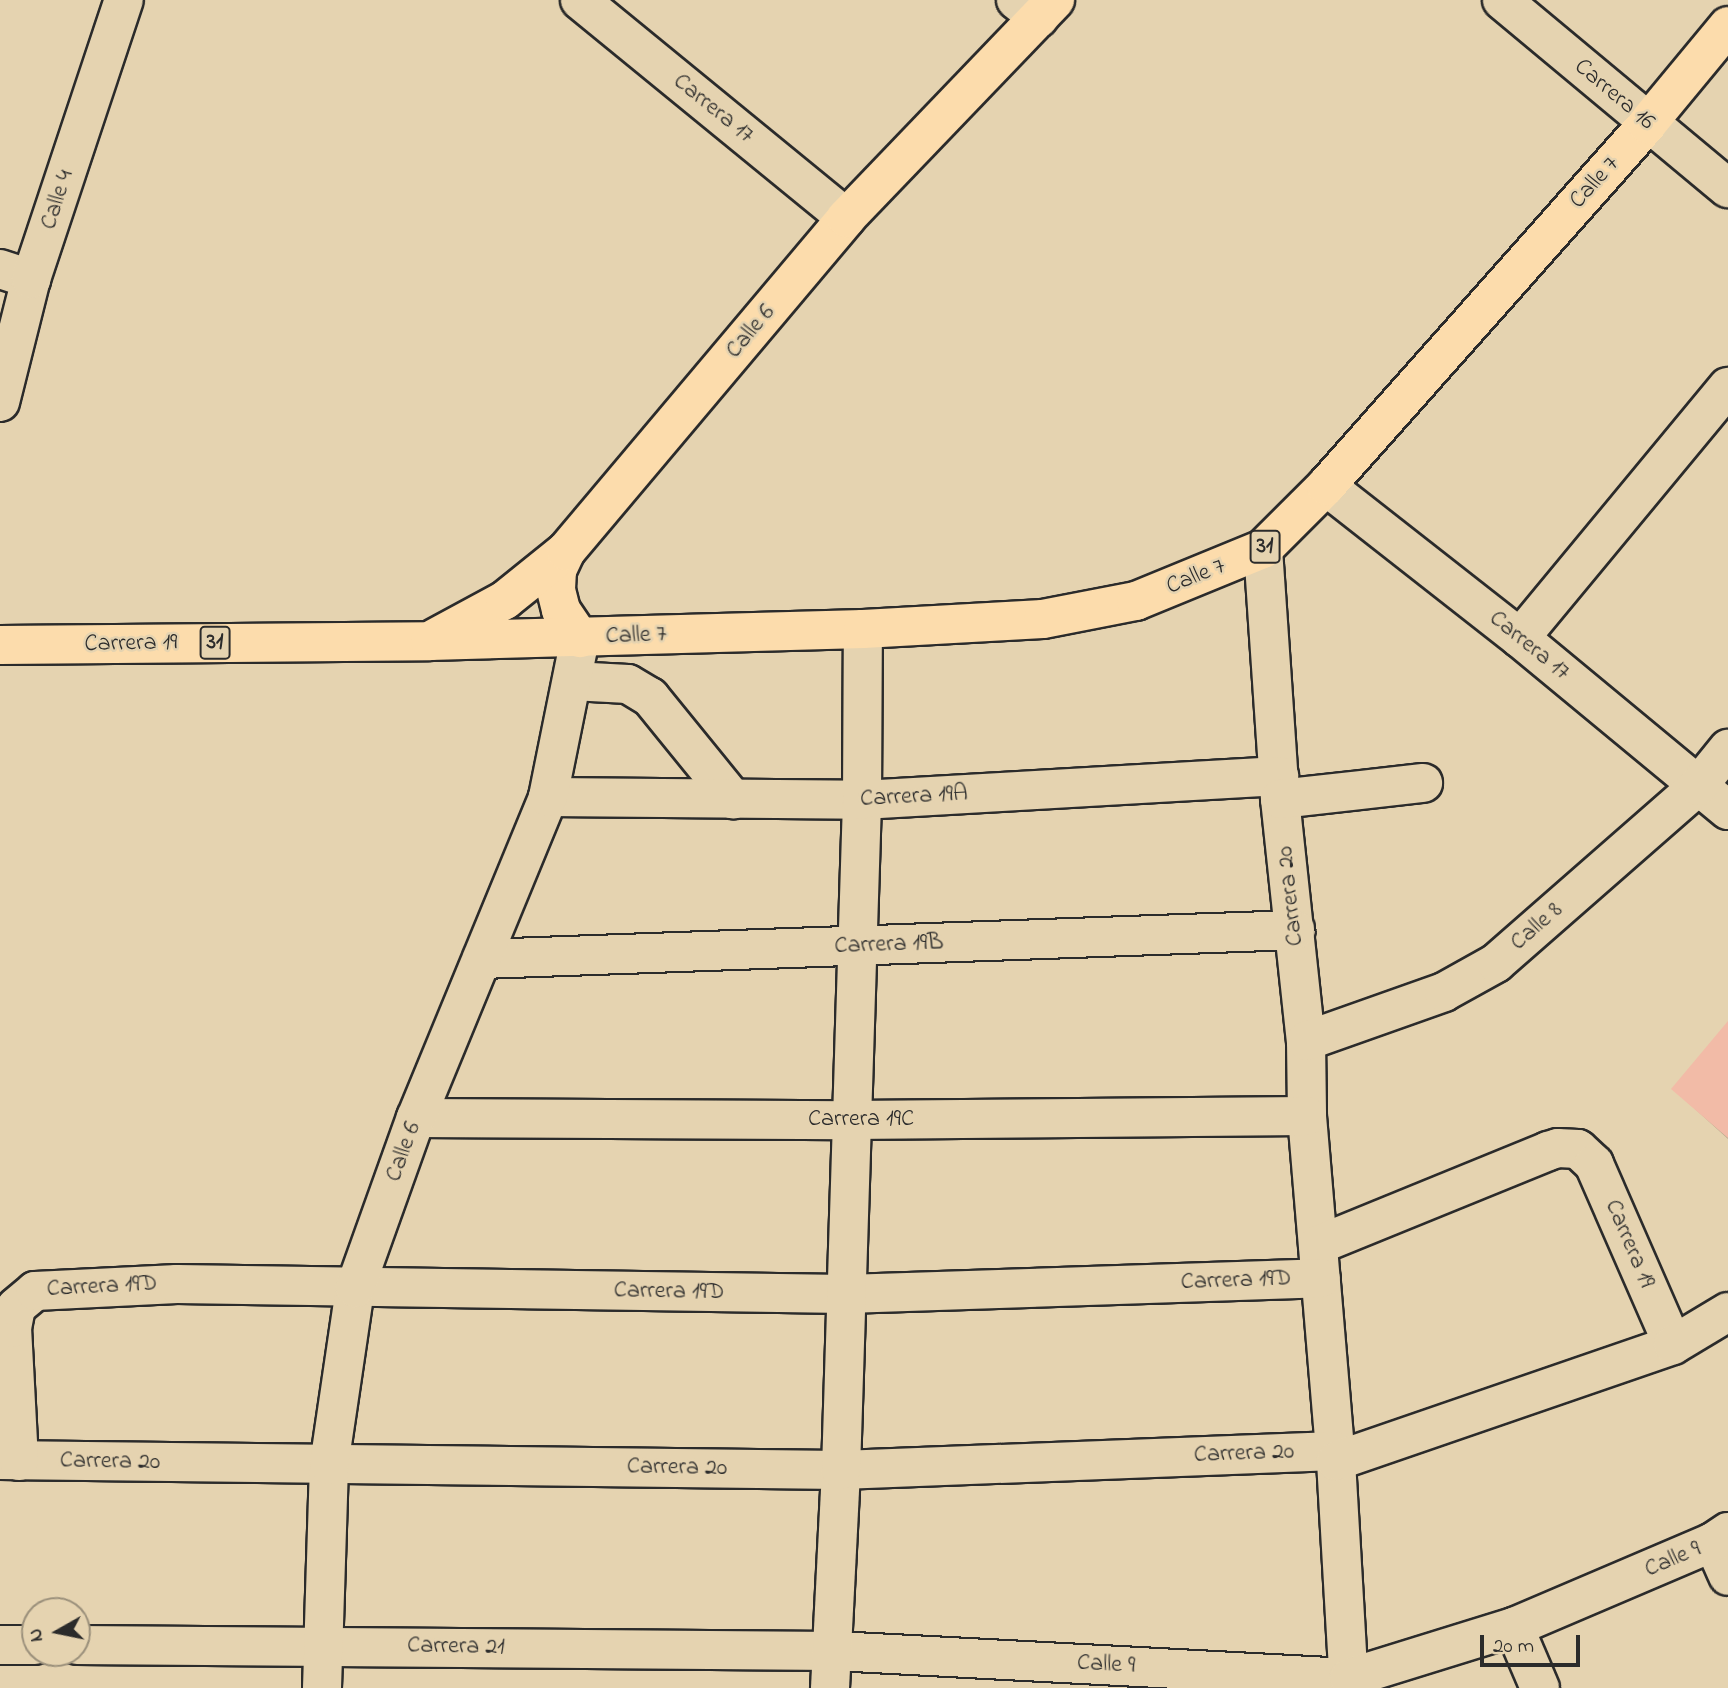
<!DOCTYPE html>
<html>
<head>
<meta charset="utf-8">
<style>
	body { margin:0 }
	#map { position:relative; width:1728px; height:1688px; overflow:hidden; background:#e5d3b0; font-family:"Indie Flower",sans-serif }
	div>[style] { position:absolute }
	.shadow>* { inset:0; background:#0003 }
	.building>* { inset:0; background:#f2bba7 }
	.roads { filter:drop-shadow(2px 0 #2b2b2b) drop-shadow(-2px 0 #2b2b2b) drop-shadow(0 2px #2b2b2b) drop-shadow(0 -2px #2b2b2b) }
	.minor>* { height:38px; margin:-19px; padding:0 19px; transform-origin:19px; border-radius:19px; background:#e5d3b0 }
	.major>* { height:38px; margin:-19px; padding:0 19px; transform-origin:19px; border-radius:19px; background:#fcdcac }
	span { translate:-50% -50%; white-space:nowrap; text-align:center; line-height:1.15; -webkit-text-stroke:5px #e5d3b0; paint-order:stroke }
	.shield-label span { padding:2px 5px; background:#e5d3b0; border:2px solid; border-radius:5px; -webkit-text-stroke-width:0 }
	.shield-label { font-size:23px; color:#2b2b2b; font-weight:700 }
	.street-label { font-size:24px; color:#2b2b2b }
	.north { position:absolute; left:21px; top:1597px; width:70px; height:70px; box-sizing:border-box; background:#e5d3b0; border:2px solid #9b907b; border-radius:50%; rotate:261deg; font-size:19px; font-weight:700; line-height:28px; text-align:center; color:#2b2b2b }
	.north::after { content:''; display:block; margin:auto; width:24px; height:32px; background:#2b2b2b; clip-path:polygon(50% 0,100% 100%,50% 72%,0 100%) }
	.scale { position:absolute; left:1480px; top:1635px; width:100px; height:32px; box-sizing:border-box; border:4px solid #2b2b2b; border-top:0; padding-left:9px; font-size:21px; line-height:24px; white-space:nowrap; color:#2b2b2b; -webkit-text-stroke:5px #e5d3b0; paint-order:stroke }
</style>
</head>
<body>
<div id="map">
	<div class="shadow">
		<div style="clip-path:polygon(1728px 1024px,1728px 1139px,1673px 1089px)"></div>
	</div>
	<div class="building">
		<div style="clip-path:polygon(1728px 1021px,1728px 1138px,1671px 1089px)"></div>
	</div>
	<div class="roads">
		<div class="minor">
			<div style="left:580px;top:0;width:344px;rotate:39.3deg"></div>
			<div style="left:1016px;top:0;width:29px;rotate:38deg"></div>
			<div style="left:1502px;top:0;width:294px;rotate:39.8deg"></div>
			<div style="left:0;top:269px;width:33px;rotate:18deg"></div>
			<div style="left:0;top:402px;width:127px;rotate:-75.9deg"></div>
			<div style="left:31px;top:279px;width:294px;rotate:-71.6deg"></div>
			<div style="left:1326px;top:486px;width:246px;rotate:38.1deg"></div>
			<div style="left:1520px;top:638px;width:270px;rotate:39.6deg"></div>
			<div style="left:1263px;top:549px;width:251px;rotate:86.1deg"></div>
			<div style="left:1280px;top:799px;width:243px;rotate:83.9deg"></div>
			<div style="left:1306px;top:1041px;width:75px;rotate:89.2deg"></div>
			<div style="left:1307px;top:1116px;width:346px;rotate:85.2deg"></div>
			<div style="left:1336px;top:1461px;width:227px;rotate:86.7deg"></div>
			<div style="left:1520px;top:638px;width:326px;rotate:-50.4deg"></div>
			<div style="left:572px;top:681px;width:56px;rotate:3.1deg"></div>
			<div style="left:628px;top:684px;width:26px;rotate:31deg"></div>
			<div style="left:650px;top:697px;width:132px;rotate:50.9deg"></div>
			<div style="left:548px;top:797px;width:314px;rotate:0.5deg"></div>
			<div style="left:862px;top:800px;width:418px;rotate:-3.3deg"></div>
			<div style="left:1280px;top:799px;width:144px;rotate:-6.4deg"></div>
			<div style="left:482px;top:959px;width:814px;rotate:-2.04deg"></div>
			<div style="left:1306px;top:1041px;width:146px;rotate:-19.5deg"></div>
			<div style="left:1444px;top:992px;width:60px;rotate:-29.1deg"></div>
			<div style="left:1496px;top:963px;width:269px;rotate:-41.2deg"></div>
			<div style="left:1698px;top:786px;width:48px;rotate:-51deg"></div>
			<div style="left:416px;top:1118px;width:434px;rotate:0.3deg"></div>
			<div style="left:850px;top:1120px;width:457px;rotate:-0.5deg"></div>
			<div style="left:1318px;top:1245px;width:248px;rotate:-22.2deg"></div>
			<div style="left:1548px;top:1151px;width:10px;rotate:-17deg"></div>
			<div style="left:1558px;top:1148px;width:20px;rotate:3deg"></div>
			<div style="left:1578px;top:1149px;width:22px;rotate:43deg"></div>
			<div style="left:1594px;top:1164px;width:197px;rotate:66.4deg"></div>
			<div style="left:0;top:1460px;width:841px;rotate:0.68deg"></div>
			<div style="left:841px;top:1470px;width:494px;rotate:-2.2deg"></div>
			<div style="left:19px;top:1461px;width:133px;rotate:-93deg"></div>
			<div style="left:12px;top:1328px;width:21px;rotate:-79deg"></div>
			<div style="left:16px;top:1307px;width:25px;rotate:-40deg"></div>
			<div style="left:35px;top:1291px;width:142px;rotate:-2.8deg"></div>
			<div style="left:177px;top:1284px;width:669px;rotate:0.86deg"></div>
			<div style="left:846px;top:1294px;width:475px;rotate:-1.9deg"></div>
			<div style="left:1336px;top:1461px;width:356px;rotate:-19deg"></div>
			<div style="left:1673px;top:1345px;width:64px;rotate:-31deg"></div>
			<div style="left:1713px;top:1542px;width:37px;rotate:66deg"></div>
			<div style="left:1514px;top:1627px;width:66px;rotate:66.9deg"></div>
			<div style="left:0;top:1645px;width:35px"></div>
			<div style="left:77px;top:1645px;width:758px;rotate:0.45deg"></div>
			<div style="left:835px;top:1651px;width:515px;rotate:3.01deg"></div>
			<div style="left:1349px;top:1678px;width:173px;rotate:-17.2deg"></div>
			<div style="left:1514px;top:1627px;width:216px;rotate:-23.1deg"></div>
			<div style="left:1713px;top:1542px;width:18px;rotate:-34deg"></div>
			<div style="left:322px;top:1688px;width:223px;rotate:-88.2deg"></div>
			<div style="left:329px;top:1465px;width:179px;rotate:-81.6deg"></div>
			<div style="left:355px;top:1288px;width:181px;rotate:-70.3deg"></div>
			<div style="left:416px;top:1118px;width:347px;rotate:-67.6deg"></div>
			<div style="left:548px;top:797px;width:162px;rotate:-78.6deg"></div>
			<div style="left:830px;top:1688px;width:218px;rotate:-87.1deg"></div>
			<div style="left:841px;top:1470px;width:670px;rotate:-88.2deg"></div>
			<div style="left:862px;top:800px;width:171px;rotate:-89.7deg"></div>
		</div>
		<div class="major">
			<div style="left:566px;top:551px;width:21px;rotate:115deg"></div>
			<div style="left:557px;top:570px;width:20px;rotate:93deg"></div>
			<div style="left:556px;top:590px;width:21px;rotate:76deg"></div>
			<div style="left:561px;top:610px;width:34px;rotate:56deg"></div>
			<div style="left:435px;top:638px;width:80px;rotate:-28.5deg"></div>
			<div style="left:505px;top:600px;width:78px;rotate:-38.8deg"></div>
			<div style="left:566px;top:551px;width:435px;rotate:-49.9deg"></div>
			<div style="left:846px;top:218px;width:302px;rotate:-46.2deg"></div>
			<div style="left:0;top:645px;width:430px;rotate:-0.5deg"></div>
			<div style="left:430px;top:641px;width:433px;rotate:-1.6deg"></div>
			<div style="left:863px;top:629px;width:180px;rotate:-3.2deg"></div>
			<div style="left:1043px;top:619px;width:95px;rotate:-11deg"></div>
			<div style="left:1136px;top:601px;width:137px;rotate:-22.3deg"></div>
			<div style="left:1263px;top:549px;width:89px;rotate:-45deg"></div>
			<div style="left:1326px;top:486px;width:484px;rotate:-48.4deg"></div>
			<div style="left:1647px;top:124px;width:127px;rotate:-50.4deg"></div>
		</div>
	</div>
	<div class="shield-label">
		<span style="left:1265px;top:547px">31</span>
		<span style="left:215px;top:643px">31</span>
	</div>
	<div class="street-label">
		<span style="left:1614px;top:95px;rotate:40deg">Carrera 16</span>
		<span style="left:713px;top:109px;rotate:39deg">Carrera 17</span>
		<span style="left:1595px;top:183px;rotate:-48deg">Calle 7</span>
		<span style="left:58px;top:200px;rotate:-72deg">Calle 4</span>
		<span style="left:751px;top:332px;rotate:-50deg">Calle 6</span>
		<span style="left:1196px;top:577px;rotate:-22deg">Calle 7</span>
		<span style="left:636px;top:636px;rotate:-2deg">Calle 7</span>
		<span style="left:131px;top:644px;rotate:-1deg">Carrera 19</span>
		<span style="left:1529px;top:646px;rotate:39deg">Carrera 17</span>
		<span style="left:914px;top:797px;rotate:-3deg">Carrera 19A</span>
		<span style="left:1291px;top:896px;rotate:-96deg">Carrera 20</span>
		<span style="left:1537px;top:927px;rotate:-41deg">Calle 8</span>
		<span style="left:889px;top:945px;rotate:-2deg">Carrera 19B</span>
		<span style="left:861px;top:1120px">Carrera 19C</span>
		<span style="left:404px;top:1152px;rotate:-70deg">Calle 6</span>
		<span style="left:1629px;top:1244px;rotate:67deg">Carrera 19</span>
		<span style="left:1236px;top:1281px;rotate:-2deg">Carrera 19D</span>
		<span style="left:102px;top:1287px;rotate:-3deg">Carrera 19D</span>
		<span style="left:669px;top:1292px;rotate:1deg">Carrera 19D</span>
		<span style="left:1244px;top:1454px;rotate:-2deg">Carrera 20</span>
		<span style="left:110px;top:1462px;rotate:1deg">Carrera 20</span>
		<span style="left:677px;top:1468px;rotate:1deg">Carrera 20</span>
		<span style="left:1673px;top:1560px;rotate:-23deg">Calle 9</span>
		<span style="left:456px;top:1647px;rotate:1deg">Carrera 21</span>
		<span style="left:1106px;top:1665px;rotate:3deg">Calle 9</span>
	</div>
	<div class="north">N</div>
	<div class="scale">20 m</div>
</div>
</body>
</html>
